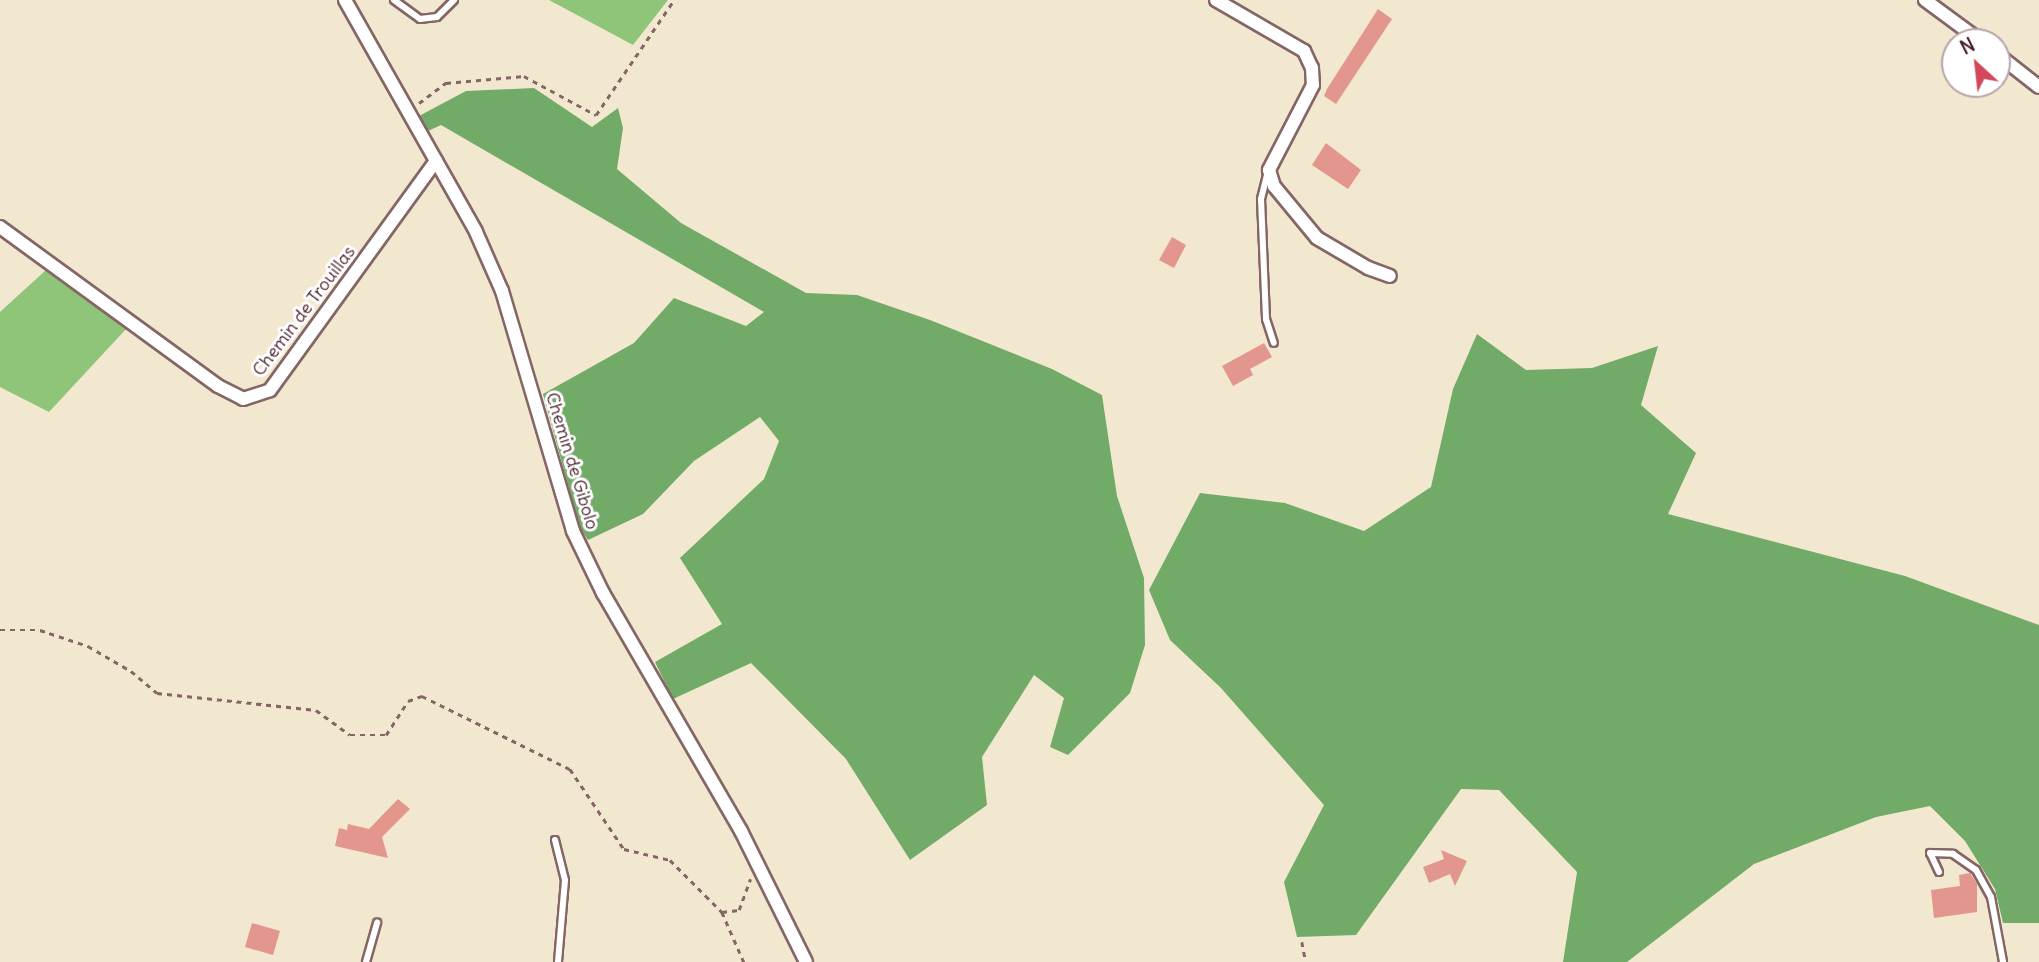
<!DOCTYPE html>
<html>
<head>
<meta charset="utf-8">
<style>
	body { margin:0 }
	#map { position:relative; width:2039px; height:962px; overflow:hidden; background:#f2e8d0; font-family:Delius,sans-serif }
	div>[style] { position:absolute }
	.green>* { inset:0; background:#8ec578 }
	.forest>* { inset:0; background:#72aa68 }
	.building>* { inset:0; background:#e3968d }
	.path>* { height:2.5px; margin-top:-1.25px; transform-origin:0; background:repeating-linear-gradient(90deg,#856565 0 5px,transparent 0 10px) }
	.roads { filter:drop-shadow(2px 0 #856565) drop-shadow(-2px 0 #856565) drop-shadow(0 2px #856565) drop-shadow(0 -2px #856565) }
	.service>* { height:6px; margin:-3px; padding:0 3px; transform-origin:3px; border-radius:3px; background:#fff }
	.minor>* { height:12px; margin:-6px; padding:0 6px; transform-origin:6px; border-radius:6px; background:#fff }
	span { translate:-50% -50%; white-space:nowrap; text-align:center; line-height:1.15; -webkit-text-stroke:6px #fff; paint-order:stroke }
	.street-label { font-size:18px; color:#4a1f2b }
	.north { position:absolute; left:1941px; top:28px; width:70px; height:70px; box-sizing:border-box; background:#fff; border:2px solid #b7a5aa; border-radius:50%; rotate:333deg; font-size:19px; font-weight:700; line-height:28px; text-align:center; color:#4a1f2b }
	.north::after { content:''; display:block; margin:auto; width:24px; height:32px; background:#d1495b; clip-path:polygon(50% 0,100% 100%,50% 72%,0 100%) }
</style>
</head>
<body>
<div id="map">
	<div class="green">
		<div style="clip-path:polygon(549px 0,668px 0,633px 45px)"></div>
		<div style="clip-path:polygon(46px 270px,127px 328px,49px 412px,0 387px,0 312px)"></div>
	</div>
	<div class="forest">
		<div style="clip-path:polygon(534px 88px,592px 127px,618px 108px,623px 128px,617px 169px,681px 223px,806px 293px,857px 295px,930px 320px,1052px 369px,1102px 395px,1117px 496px,1144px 578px,1145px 645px,1130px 693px,1068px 755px,1050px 747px,1064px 698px,1034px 675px,982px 757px,987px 805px,910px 860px,846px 759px,751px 663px,673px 699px,655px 662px,722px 624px,680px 558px,764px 479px,779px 441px,760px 417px,694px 461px,643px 514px,588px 540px,580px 528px,543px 394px,634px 343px,674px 298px,746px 326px,764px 312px,441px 125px,428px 131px,419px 116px,466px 91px)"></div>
		<div style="clip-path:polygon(1477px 334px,1526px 370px,1592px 368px,1658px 346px,1641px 405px,1696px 453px,1668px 514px,1905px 576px,2039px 625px,2039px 923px,2003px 923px,1995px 889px,1965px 841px,1930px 806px,1876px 817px,1754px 864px,1627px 962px,1563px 962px,1577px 872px,1499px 790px,1461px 789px,1356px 935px,1297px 937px,1284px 882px,1324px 805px,1221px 688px,1170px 640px,1149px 590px,1200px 493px,1285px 503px,1364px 531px,1431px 487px,1453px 389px)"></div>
	</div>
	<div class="building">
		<div style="clip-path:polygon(1378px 9px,1392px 19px,1336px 104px,1324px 96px,1327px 89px)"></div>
		<div style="clip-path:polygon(1326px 143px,1361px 170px,1348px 189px,1312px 165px)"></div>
		<div style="clip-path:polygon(1172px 237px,1186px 245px,1174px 268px,1159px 260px)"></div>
		<div style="clip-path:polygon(1264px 343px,1272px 357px,1250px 369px,1253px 375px,1233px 386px,1222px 366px)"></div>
		<div style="clip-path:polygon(398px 799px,410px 809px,382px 837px,388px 858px,335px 846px,339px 828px,347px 830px,348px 824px,369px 829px)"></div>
		<div style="clip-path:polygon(1441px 850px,1467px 861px,1455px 886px,1450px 874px,1429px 883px,1423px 867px,1444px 859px)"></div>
		<div style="clip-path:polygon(1970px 873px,1977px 884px,1977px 912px,1934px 918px,1931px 890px,1960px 886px,1959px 875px)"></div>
		<div style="clip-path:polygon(252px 923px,280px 931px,273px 955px,245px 947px)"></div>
	</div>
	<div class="path">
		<div style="left:419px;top:103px;width:34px;rotate:-37deg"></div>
		<div style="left:446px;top:83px;width:78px;rotate:-5.1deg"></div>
		<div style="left:524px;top:76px;width:82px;rotate:28.4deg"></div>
		<div style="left:596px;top:115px;width:139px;rotate:-55.9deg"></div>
		<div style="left:0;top:630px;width:40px"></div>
		<div style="left:40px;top:630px;width:51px;rotate:18.4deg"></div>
		<div style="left:88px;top:646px;width:50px;rotate:30.2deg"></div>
		<div style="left:131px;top:671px;width:34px;rotate:40deg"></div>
		<div style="left:157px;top:693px;width:160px;rotate:6.1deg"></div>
		<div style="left:316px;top:710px;width:42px;rotate:36.3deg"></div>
		<div style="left:350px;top:735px;width:36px"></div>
		<div style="left:386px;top:735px;width:40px;rotate:-57.1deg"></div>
		<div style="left:408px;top:701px;width:15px;rotate:-20deg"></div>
		<div style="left:422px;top:696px;width:165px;rotate:26.3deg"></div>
		<div style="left:570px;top:769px;width:97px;rotate:56deg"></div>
		<div style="left:624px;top:849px;width:47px;rotate:13.4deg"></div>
		<div style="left:670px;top:860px;width:74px;rotate:45deg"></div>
		<div style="left:722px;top:912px;width:17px;rotate:-7deg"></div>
		<div style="left:739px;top:910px;width:33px;rotate:-70deg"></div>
		<div style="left:722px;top:912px;width:55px;rotate:66.3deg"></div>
		<div style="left:1302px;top:942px;width:20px;rotate:79deg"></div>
	</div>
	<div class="roads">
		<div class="service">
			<div style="left:394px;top:0;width:32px;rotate:36deg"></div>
			<div style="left:420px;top:19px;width:17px;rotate:-7deg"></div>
			<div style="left:437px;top:17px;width:24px;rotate:-45deg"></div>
			<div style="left:1267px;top:175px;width:25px;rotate:104deg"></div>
			<div style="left:1261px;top:199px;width:120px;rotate:87.6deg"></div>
			<div style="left:1266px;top:319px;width:25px;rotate:72deg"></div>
			<div style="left:555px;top:840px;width:41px;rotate:76deg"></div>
			<div style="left:565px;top:880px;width:82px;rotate:94.9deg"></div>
			<div style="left:1939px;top:872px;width:21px;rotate:-115deg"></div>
			<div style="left:1930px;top:853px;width:23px;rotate:2deg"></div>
			<div style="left:1953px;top:854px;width:28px;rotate:35deg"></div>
			<div style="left:1976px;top:870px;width:31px;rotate:61deg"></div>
			<div style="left:1991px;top:897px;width:66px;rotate:79.5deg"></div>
			<div style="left:366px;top:962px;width:41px;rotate:-74.2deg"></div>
		</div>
		<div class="minor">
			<div style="left:345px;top:0;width:266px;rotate:60.5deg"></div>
			<div style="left:476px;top:232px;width:64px;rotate:66.2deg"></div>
			<div style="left:502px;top:291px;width:250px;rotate:73.5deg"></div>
			<div style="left:573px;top:531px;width:69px;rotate:64.2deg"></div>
			<div style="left:603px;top:593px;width:275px;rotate:59.9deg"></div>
			<div style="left:741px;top:831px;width:146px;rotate:63.6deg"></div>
			<div style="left:1216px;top:0;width:102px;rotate:30.1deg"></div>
			<div style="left:1304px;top:51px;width:19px;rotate:65deg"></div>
			<div style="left:1312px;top:68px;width:17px;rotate:87deg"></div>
			<div style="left:1313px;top:85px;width:96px;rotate:117.4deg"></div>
			<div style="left:1269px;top:170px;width:17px;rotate:73deg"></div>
			<div style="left:1274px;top:186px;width:67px;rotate:50.4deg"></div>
			<div style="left:1317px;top:238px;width:59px;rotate:30.5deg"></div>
			<div style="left:1368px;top:268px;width:23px;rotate:20deg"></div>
			<div style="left:1925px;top:0;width:71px;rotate:36.4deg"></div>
			<div style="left:1997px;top:54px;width:53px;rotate:38.2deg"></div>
			<div style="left:0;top:227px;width:270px;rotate:36.1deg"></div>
			<div style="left:218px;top:386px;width:28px;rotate:27deg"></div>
			<div style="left:243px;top:399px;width:28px;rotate:-18deg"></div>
			<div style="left:270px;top:390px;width:283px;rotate:-54.1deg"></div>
		</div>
	</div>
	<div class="street-label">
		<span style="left:304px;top:311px;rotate:-53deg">Chemin de Trouillas</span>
		<span style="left:572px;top:461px;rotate:73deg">Chemin de Gibolo</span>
	</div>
	<div class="north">N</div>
</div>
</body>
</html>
